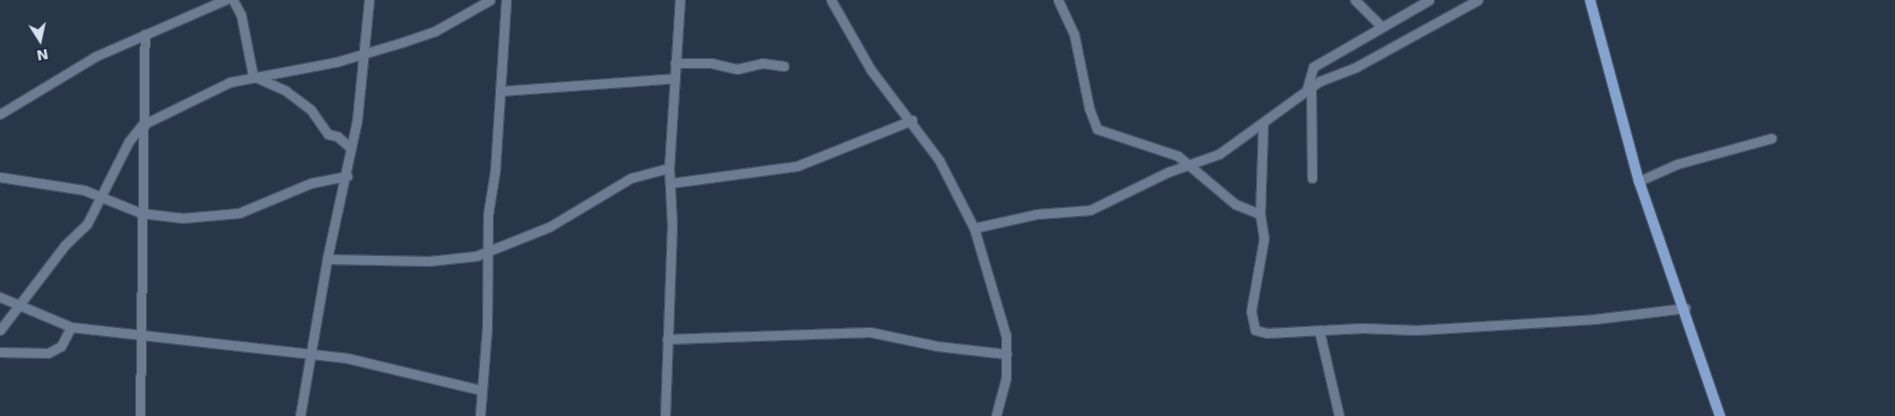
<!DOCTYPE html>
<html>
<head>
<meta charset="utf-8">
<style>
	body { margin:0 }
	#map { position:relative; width:1895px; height:416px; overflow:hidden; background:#28364a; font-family:"DejaVu Sans",sans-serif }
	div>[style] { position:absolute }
	.roads { filter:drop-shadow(1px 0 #475465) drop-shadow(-1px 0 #475465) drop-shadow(0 1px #475465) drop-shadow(0 -1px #475465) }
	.minor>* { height:9px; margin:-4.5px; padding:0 4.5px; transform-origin:4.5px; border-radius:4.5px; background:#6c7c93 }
	.major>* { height:10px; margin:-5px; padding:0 5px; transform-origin:5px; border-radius:5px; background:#84a3cf }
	span { translate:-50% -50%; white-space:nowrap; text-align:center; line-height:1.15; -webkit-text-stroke:5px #1e2b3f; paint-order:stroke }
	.north { position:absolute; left:15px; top:15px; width:50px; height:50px; -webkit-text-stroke:4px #1e2b3f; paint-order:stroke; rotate:170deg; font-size:14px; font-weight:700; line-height:20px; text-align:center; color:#d6e0ed }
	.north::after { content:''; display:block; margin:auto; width:18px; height:22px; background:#d6e0ed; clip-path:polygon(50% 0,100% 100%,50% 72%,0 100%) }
</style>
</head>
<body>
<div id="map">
	<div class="roads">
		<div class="minor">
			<div style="left:233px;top:0;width:17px;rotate:62deg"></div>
			<div style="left:241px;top:15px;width:62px;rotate:78.9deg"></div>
			<div style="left:253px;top:76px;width:36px;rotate:24deg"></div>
			<div style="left:286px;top:91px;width:31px;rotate:37deg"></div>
			<div style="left:311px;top:110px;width:29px;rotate:55deg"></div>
			<div style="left:328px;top:134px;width:9px;rotate:13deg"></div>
			<div style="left:337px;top:136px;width:18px;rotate:41deg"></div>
			<div style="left:831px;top:0;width:81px;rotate:60.3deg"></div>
			<div style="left:871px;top:70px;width:113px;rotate:52.9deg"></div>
			<div style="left:939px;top:160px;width:76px;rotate:62.8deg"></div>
			<div style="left:974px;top:228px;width:113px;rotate:73.5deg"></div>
			<div style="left:1006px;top:336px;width:42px;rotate:90deg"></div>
			<div style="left:1006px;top:378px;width:39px;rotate:105deg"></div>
			<div style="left:1058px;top:0;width:38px;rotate:65deg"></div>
			<div style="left:1074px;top:34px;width:76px;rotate:78.5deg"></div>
			<div style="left:1089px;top:108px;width:22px;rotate:69deg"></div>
			<div style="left:1097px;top:129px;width:85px;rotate:18.4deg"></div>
			<div style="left:1178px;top:156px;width:75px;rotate:40.1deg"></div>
			<div style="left:1235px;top:204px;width:27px;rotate:22deg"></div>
			<div style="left:1355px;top:0;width:37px;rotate:45deg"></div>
			<div style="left:675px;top:63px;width:36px"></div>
			<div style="left:711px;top:63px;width:27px;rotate:13deg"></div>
			<div style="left:737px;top:69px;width:26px;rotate:-13deg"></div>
			<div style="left:762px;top:63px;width:22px;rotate:8deg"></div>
			<div style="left:1311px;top:87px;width:91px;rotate:89.4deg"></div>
			<div style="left:500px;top:91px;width:175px;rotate:-4.2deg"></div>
			<div style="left:1306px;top:92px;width:26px;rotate:-74deg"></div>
			<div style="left:1313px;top:67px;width:134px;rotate:-30deg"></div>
			<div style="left:0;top:114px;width:112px;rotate:-31.1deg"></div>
			<div style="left:96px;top:56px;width:141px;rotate:-23.5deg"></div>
			<div style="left:1263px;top:125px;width:89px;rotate:91.9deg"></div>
			<div style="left:1260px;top:214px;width:24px;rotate:81deg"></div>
			<div style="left:1264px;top:238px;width:74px;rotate:100.1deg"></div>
			<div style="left:1251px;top:311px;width:19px;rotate:78deg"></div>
			<div style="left:1255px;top:330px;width:12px;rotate:14deg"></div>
			<div style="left:1267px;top:333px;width:95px;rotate:-3deg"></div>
			<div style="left:1362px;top:328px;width:55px;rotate:2.1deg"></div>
			<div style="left:1417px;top:330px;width:178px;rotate:-3.5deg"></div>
			<div style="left:1595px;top:319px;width:91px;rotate:-7deg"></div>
			<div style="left:0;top:177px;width:85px;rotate:8.8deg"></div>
			<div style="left:84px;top:190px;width:61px;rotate:22deg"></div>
			<div style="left:141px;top:213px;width:42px;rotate:6.8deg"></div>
			<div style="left:183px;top:218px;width:56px;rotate:-5.1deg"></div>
			<div style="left:239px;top:213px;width:78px;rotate:-22.6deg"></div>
			<div style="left:311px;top:183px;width:37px;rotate:-11deg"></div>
			<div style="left:1639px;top:181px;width:42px;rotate:-24.1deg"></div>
			<div style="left:1677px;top:164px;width:98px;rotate:-15.3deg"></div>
			<div style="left:671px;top:183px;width:127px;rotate:-7.7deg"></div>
			<div style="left:797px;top:166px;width:124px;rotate:-21.8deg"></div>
			<div style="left:974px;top:228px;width:65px;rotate:-12.5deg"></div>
			<div style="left:1037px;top:214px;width:53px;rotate:-4.3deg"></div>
			<div style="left:1090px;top:210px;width:87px;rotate:-26deg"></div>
			<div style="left:1168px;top:172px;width:54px;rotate:-19.4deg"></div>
			<div style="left:1219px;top:154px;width:125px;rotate:-35.9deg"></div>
			<div style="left:1320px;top:81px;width:39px;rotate:-21deg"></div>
			<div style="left:1356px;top:67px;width:139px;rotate:-28.8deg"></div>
			<div style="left:327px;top:259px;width:102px;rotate:1.1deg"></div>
			<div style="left:429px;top:261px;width:47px;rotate:-6.1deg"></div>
			<div style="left:476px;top:256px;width:79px;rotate:-21.7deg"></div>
			<div style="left:549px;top:227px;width:96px;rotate:-30.9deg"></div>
			<div style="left:631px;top:178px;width:39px;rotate:-15deg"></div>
			<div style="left:0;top:297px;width:77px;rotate:22.9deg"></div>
			<div style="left:71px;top:327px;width:278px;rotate:6.4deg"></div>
			<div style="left:347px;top:358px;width:137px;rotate:13.5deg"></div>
			<div style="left:0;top:330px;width:107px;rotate:-52.6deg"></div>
			<div style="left:65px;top:245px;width:30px;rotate:-44deg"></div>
			<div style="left:87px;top:224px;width:93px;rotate:-63.2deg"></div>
			<div style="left:129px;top:141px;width:21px;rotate:-51deg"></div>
			<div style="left:142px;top:125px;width:98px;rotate:-26deg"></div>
			<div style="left:230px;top:82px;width:108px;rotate:-10.7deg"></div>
			<div style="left:336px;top:62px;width:70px;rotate:-16.6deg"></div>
			<div style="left:403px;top:42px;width:34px;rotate:-19deg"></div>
			<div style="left:435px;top:31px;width:63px;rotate:-29.4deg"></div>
			<div style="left:1319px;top:330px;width:88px;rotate:76.9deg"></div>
			<div style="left:667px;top:339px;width:203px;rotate:-2deg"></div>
			<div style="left:870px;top:332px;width:68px;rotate:11.8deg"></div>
			<div style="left:937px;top:346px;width:70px;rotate:6.5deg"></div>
			<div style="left:0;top:352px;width:48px;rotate:1.2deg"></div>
			<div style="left:48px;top:353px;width:15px;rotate:-28deg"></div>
			<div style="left:61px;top:346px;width:21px;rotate:-62deg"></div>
			<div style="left:140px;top:416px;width:382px;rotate:-89.3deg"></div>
			<div style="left:300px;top:416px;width:159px;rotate:-80.2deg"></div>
			<div style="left:327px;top:259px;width:142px;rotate:-77.8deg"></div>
			<div style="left:357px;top:120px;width:121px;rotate:-84.3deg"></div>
			<div style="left:480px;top:416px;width:89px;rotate:-85.5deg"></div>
			<div style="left:487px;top:327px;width:113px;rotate:-89.5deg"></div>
			<div style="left:488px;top:214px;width:44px;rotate:-80.8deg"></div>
			<div style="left:495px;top:171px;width:171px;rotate:-86.3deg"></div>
			<div style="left:665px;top:416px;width:191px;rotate:-87.9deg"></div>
			<div style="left:672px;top:225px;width:57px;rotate:-93deg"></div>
			<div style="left:669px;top:168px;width:168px;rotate:-86.3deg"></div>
		</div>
		<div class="major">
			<div style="left:1590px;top:0;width:188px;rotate:74.9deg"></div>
			<div style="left:1639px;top:181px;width:249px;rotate:71deg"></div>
		</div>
	</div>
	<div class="north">N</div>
</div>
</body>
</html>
